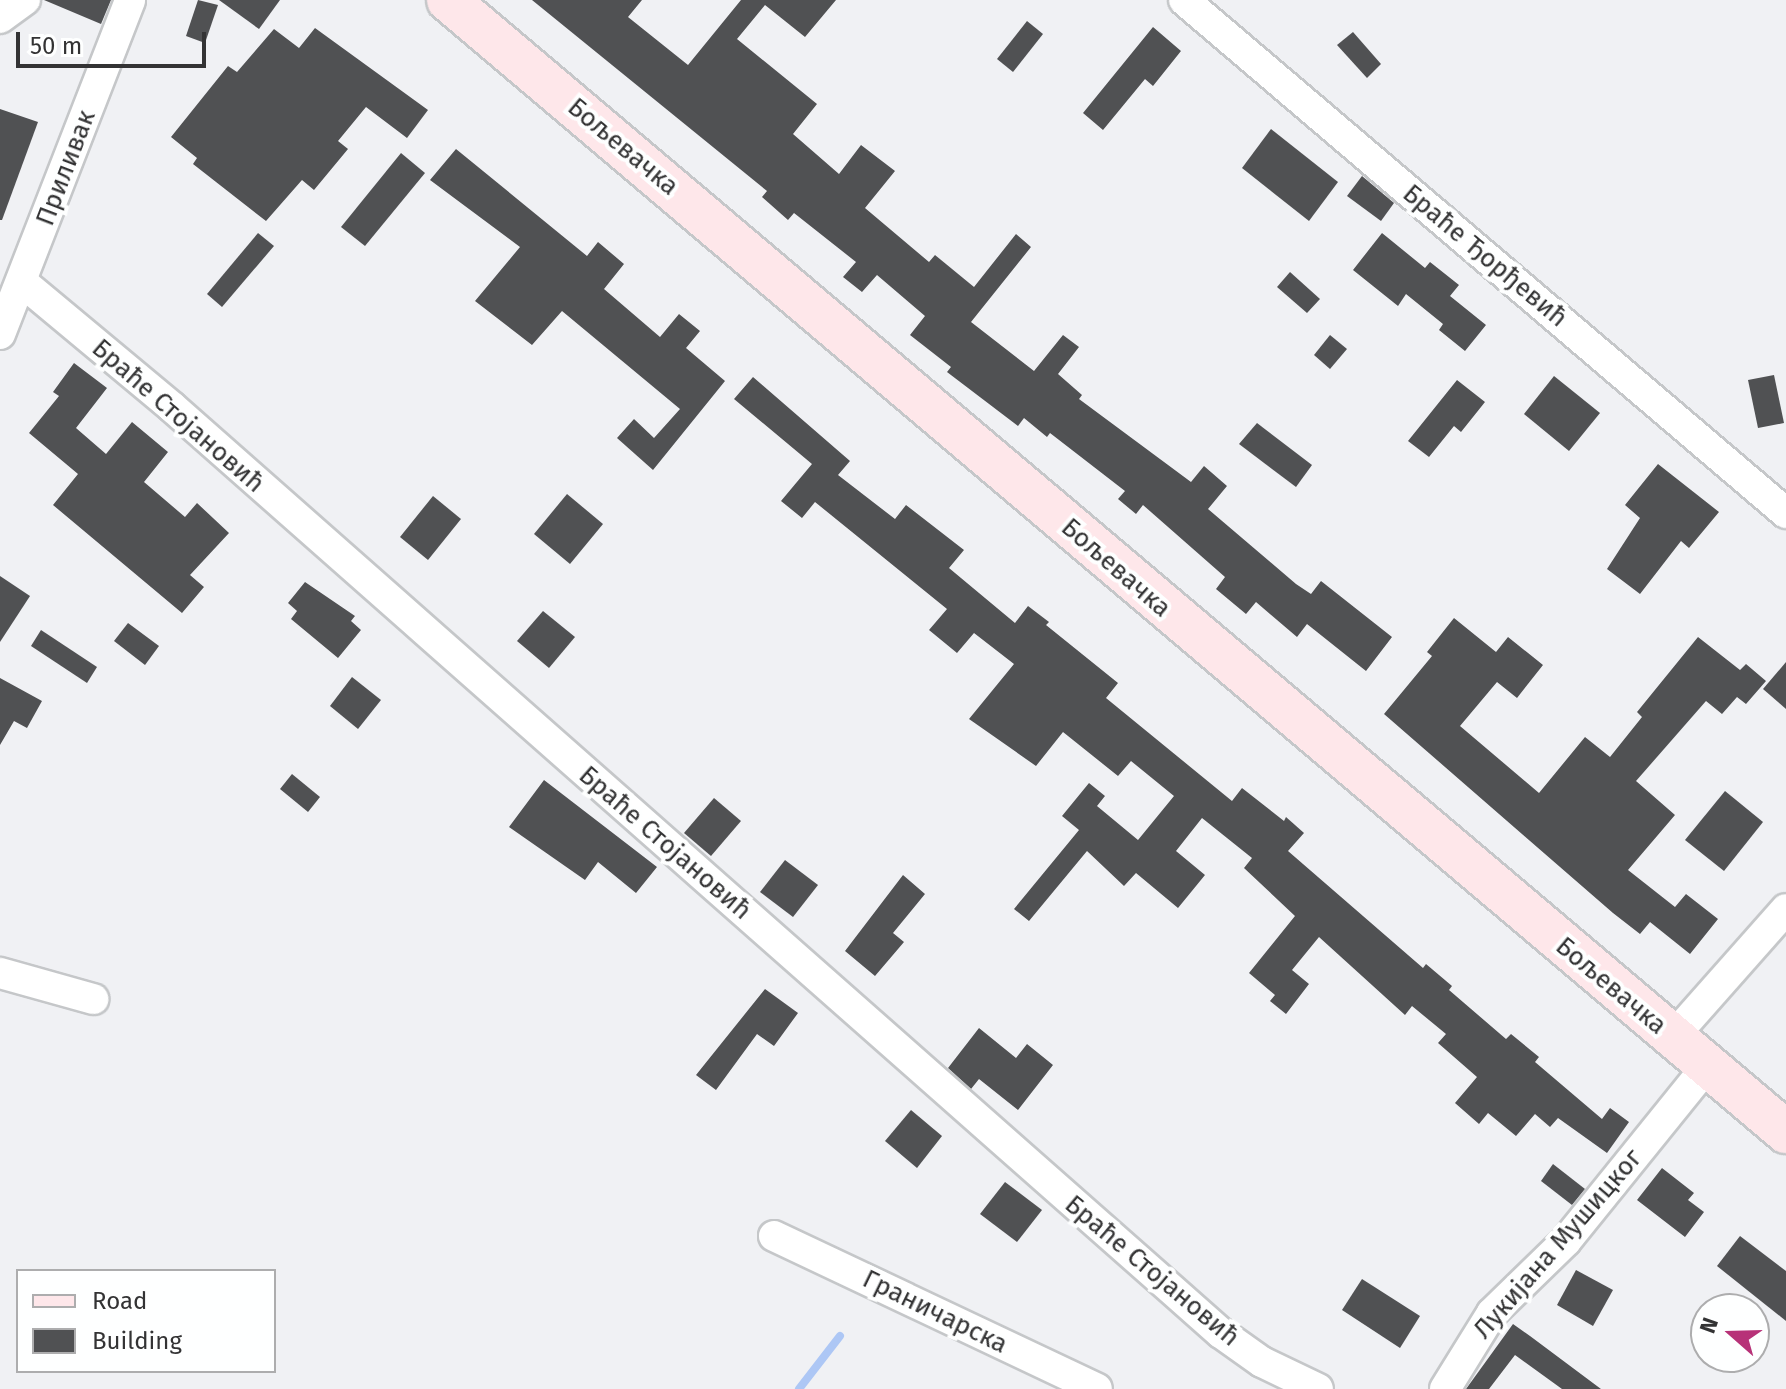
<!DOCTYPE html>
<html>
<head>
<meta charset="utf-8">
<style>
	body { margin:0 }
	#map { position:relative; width:1786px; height:1389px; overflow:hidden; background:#f0f1f4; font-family:"Fira Sans",sans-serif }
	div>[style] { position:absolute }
	.stream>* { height:8px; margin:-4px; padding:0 4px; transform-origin:4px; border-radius:4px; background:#adc7f5 }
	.building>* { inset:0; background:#505153 }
	.roads { filter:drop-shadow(2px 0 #c5c7c9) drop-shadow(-2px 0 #c5c7c9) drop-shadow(0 2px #c5c7c9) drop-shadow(0 -2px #c5c7c9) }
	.minor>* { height:30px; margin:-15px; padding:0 15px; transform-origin:15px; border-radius:15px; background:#fff }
	.secondary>* { height:42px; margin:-21px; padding:0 21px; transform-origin:21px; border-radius:21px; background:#fee7ea }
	span { translate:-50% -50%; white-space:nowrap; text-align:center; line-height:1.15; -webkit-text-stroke:8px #feffff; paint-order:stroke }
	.street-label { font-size:26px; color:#333334 }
	.legend { position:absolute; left:16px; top:1269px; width:260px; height:104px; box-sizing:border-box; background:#feffff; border:2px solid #adadae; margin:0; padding:10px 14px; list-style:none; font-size:24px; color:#333334 }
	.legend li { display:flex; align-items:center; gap:16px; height:40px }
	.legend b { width:40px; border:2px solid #adadae }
	.north { position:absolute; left:1690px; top:1293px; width:80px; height:80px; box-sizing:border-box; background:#feffff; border:2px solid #adadae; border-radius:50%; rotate:290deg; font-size:22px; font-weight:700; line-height:32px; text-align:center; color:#333334 }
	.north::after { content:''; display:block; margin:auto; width:28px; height:36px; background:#b73278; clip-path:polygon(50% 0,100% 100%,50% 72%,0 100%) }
	.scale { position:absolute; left:16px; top:32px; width:190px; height:36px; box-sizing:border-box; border:4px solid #333334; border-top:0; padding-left:10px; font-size:24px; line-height:28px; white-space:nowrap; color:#333334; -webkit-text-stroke:6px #feffff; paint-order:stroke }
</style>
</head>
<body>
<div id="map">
	<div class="stream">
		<div style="left:799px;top:1389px;width:67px;rotate:-52.3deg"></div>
	</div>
	<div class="building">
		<div style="clip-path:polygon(44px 0,111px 0,101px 24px)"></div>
		<div style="clip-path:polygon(198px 0,218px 5px,205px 43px,186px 36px)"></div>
		<div style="clip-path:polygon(219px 0,280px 0,259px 29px)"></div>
		<div style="clip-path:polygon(532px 0,642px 0,628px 17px,688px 65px,741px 0,836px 0,805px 37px,765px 5px,737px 39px,817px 104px,793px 134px,839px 174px,861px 145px,895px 171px,865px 208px,929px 262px,935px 255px,974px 287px,1016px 234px,1031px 247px,971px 322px,1034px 371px,1063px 335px,1079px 347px,1058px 374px,1082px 395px,1079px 399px,1191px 482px,1204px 466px,1227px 486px,1208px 509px,1296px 584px,1311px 594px,1321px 581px,1392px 637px,1366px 671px,1307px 624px,1297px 637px,1256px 602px,1246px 614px,1216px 589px,1225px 577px,1143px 505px,1136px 514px,1118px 499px,1125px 491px,1050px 433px,1047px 437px,1024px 418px,1018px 426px,947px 372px,951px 367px,910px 335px,925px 316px,877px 275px,862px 292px,843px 277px,856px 262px,794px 213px,788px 220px,762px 197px,767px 191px)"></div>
		<div style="clip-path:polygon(1027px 21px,1043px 34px,1013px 72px,997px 59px)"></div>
		<div style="clip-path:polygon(1153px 27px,1181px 51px,1153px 86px,1145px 79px,1103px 130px,1083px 113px)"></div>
		<div style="clip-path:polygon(315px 28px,428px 110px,407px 138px,366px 107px,338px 141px,348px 149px,314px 190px,302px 180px,266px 221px,193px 164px,197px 158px,171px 137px,228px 66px,237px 72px,274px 29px,299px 48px)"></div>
		<div style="clip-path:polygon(1353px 32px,1381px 64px,1367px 78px,1337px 45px)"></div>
		<div style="clip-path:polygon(0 109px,38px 122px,2px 220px,0 220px)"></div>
		<div style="clip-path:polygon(1271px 129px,1338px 182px,1309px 221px,1242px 168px)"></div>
		<div style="clip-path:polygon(456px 149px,587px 256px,598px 242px,624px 264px,604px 289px,660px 337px,679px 314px,700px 331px,686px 348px,725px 381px,653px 470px,617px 438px,634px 419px,654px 438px,680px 409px,562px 311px,532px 345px,475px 301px,520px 247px,430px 180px)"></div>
		<div style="clip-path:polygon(401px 153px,425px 173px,365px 246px,341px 227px)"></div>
		<div style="clip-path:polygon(1362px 176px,1394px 203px,1381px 221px,1347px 196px)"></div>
		<div style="clip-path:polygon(258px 233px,274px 246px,222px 307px,207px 294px)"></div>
		<div style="clip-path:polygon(1382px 233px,1425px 268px,1430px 262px,1459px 285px,1450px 296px,1486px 325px,1465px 351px,1439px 330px,1443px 324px,1406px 294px,1398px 306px,1353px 270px)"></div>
		<div style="clip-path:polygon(1290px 272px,1320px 299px,1307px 313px,1277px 287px)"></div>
		<div style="clip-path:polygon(1330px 335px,1347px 349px,1330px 369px,1314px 355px)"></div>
		<div style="clip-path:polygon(74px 363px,107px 388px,76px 428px,106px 454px,132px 422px,168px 452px,144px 482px,185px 517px,197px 503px,229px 533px,190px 575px,204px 587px,182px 613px,53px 505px,78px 474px,29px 433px,59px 396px,53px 392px)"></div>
		<div style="clip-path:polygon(1774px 375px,1784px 423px,1758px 428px,1748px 380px)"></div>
		<div style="clip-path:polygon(1554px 376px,1600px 413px,1569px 451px,1524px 414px)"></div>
		<div style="clip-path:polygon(753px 377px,850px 461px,838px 475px,895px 519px,906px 505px,964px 550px,949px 568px,1015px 623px,1028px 606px,1049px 622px,1046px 625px,1118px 683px,1106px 698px,1232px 801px,1242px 788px,1284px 821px,1286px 817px,1304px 833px,1288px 851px,1423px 968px,1426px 964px,1452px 986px,1449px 990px,1506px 1039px,1511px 1034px,1539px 1057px,1535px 1062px,1602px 1119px,1610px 1108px,1629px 1122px,1607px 1153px,1558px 1118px,1550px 1127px,1535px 1114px,1516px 1136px,1488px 1113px,1479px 1124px,1455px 1103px,1477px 1077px,1438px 1043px,1446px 1034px,1412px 1006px,1405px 1015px,1319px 937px,1292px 970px,1309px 984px,1286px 1014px,1270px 1001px,1275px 995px,1249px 973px,1295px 916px,1244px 868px,1252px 858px,1202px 818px,1176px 851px,1205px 875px,1178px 908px,1136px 873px,1124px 886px,1087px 851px,1029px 921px,1014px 909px,1079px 830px,1062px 816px,1089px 783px,1105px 796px,1097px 806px,1138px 840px,1174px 796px,1131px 761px,1118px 776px,1063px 732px,1036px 766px,969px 719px,1014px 664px,974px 633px,957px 653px,929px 630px,947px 609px,815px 502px,802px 518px,781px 501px,812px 464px,734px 399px)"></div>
		<div style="clip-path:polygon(1457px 380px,1485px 402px,1461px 432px,1454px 426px,1429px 457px,1408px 441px)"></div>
		<div style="clip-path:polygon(1257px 423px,1312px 465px,1296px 487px,1239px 444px)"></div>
		<div style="clip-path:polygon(1658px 464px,1719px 512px,1689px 548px,1681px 541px,1640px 594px,1607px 569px,1640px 518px,1625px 505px)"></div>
		<div style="clip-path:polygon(567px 494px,603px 524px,570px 564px,534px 534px)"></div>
		<div style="clip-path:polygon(433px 496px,461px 519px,428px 560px,400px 537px)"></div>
		<div style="clip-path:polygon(0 576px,30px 596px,0 642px)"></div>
		<div style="clip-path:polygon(305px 582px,355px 616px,351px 621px,361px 630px,338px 658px,291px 619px,297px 611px,288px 603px)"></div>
		<div style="clip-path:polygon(543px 611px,575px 637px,549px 668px,517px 641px)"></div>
		<div style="clip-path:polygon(1454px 618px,1496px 652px,1508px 637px,1543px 665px,1517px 698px,1497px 682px,1460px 726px,1539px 793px,1585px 737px,1610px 757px,1642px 717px,1637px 712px,1698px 637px,1740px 670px,1746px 664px,1766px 681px,1746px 704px,1737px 697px,1722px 714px,1706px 701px,1636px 781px,1675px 815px,1628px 870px,1675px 907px,1686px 894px,1718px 919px,1690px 954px,1650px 922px,1640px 934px,1613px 913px,1384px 714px,1432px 656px,1427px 652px)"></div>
		<div style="clip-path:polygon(128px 623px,159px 646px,145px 665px,114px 641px)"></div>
		<div style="clip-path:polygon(41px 630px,97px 667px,87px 683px,31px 646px)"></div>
		<div style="clip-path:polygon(1786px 662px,1786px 709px,1763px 689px)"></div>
		<div style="clip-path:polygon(352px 677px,381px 700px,358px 729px,330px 706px)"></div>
		<div style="clip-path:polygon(0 678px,42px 701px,27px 728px,14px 721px,0 745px)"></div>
		<div style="clip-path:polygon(292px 774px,320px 797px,308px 812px,280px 789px)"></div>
		<div style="clip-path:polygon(544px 780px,657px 867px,636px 893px,598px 862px,585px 880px,509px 827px)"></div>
		<div style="clip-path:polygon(1725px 791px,1763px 822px,1724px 871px,1685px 840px)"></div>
		<div style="clip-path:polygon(714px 798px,741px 821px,711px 856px,684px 833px)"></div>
		<div style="clip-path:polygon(785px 860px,818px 885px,793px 917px,760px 892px)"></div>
		<div style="clip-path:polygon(903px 875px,925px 894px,893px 933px,904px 942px,875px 976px,845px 951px)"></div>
		<div style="clip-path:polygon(765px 989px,798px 1013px,774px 1046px,757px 1034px,716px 1090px,696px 1075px)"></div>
		<div style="clip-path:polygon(979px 1028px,1016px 1058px,1027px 1044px,1053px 1065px,1018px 1110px,979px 1079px,971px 1089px,948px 1068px)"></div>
		<div style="clip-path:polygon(911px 1110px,942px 1136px,917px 1168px,885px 1141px)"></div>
		<div style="clip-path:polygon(1553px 1164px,1585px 1189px,1572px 1205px,1541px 1181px)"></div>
		<div style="clip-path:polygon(1662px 1168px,1694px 1193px,1688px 1200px,1704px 1212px,1685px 1237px,1637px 1200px)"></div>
		<div style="clip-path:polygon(1005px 1182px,1042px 1210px,1017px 1242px,980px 1214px)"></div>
		<div style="clip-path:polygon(1740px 1236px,1786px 1271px,1786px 1321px,1717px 1266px)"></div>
		<div style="clip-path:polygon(1576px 1270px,1613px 1290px,1593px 1326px,1557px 1305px)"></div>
		<div style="clip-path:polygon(1362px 1279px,1420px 1316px,1400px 1348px,1342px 1310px)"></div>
		<div style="clip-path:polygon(1513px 1324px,1530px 1336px,1601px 1389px,1562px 1389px,1515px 1355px,1489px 1389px,1466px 1389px)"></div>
	</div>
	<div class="roads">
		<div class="minor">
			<div style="left:1184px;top:0;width:791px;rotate:40.44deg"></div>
			<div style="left:0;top:18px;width:31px;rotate:-36deg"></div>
			<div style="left:22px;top:282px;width:195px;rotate:39.8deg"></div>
			<div style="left:172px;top:407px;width:1399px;rotate:41.44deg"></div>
			<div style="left:1221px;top:1333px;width:50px;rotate:35.3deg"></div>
			<div style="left:1262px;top:1362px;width:62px;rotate:25.7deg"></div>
			<div style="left:0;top:334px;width:358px;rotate:-68.7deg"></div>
			<div style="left:0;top:973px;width:97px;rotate:15.6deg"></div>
			<div style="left:1672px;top:1038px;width:172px;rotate:-48.5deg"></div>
			<div style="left:774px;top:1236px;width:357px;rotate:25.3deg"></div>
			<div style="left:1445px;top:1389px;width:89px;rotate:-58.3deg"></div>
			<div style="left:1492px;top:1313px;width:103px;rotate:-44.2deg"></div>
			<div style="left:1566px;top:1241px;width:225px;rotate:-51.1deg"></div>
		</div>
		<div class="secondary">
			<div style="left:448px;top:0;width:1753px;rotate:40.23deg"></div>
		</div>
	</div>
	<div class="street-label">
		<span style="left:623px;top:147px;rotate:40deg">Бољевачка</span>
		<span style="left:66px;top:168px;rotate:-69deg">Приливак</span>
		<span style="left:1485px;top:256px;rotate:40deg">Браће Ђорђевић</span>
		<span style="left:178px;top:416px;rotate:41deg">Браће Стојановић</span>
		<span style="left:1116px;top:568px;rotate:41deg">Бољевачка</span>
		<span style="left:665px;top:843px;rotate:41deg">Браће Стојановић</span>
		<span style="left:1611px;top:986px;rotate:40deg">Бољевачка</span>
		<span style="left:1558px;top:1244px;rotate:-49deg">Лукијана Мушицког</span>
		<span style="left:1152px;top:1271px;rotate:40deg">Браће Стојановић</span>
		<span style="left:935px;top:1312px;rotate:26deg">Граничарска</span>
	</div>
	<ul class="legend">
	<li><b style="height:10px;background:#fee7ea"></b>Road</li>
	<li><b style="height:22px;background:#505153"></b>Building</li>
	</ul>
	<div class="north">N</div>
	<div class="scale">50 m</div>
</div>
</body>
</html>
